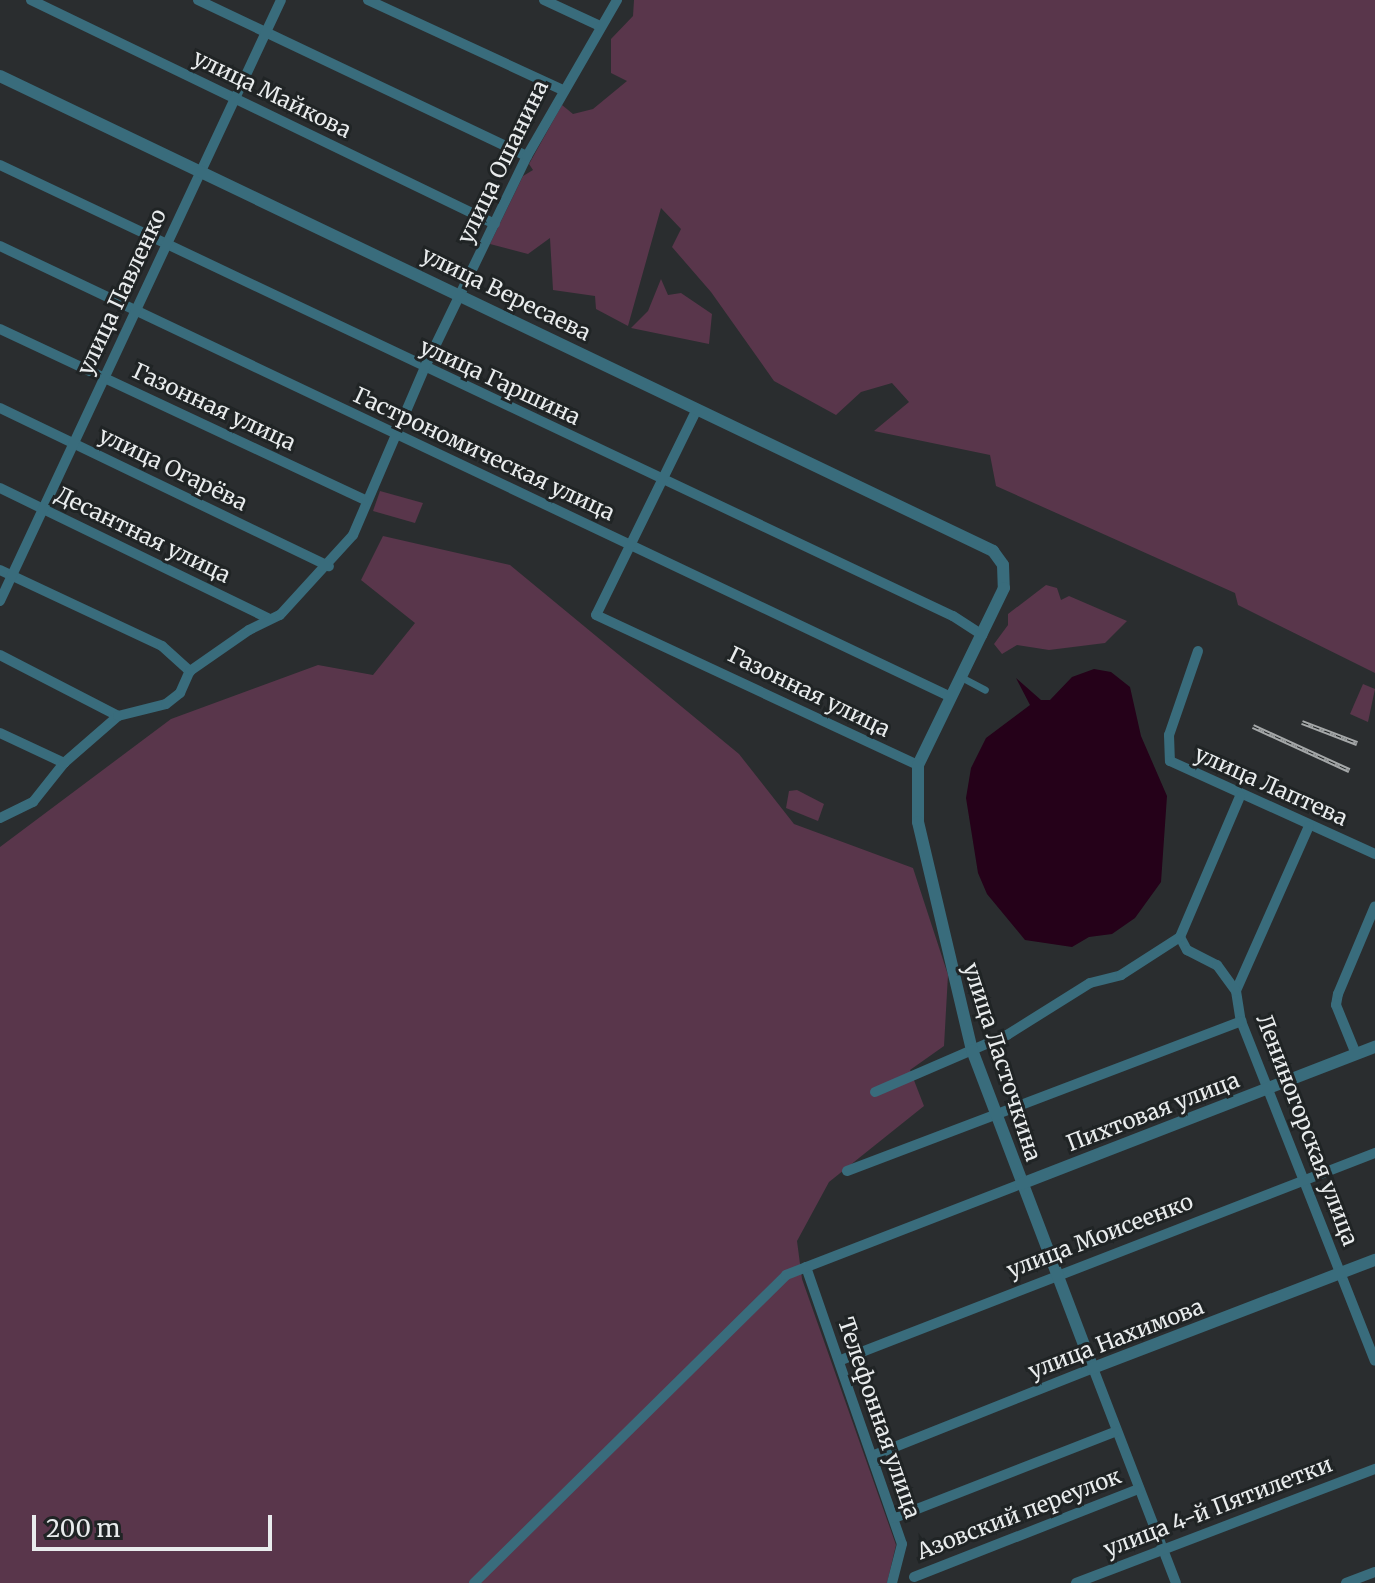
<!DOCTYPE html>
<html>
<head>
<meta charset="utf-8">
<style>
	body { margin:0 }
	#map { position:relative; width:1375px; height:1583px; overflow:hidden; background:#2a2d2f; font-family:Merriweather,serif }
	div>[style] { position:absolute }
	.green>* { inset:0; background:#59364b }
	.water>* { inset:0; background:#250119 }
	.pedestrian>* { height:7px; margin:-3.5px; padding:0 3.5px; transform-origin:3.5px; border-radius:3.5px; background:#396c7c }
	.minor>* { height:10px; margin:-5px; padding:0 5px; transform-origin:5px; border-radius:5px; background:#396c7c }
	.tertiary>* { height:12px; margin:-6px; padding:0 6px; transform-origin:6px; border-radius:6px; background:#396c7c }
	.rail>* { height:5px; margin-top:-2.5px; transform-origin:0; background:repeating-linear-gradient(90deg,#202425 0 6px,#a5a8a9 0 12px); box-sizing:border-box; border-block:2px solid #a5a8a9 }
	span { translate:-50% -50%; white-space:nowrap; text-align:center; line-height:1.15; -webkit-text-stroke:6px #202425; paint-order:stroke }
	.street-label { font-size:22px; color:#e9eced }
	.scale { position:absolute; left:32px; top:1515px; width:240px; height:36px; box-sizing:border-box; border:4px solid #e9eced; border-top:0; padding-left:10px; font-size:24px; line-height:28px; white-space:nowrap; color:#e9eced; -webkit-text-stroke:6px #202425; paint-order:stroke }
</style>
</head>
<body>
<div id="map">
	<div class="green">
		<div style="clip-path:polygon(634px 0,1375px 0,1375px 673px,1238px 605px,1235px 593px,996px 486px,990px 455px,874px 431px,909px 402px,892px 383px,861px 392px,836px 415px,774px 381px,711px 292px,672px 247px,681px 229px,661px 208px,628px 326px,596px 309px,595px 296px,553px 290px,550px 238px,528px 254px,490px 244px,523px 176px,533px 170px,529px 164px,562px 105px,573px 114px,593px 109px,627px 81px,611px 73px,611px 39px,633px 16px)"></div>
		<div style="clip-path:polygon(661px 279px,668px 295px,681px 293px,712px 314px,709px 344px,631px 328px,648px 311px)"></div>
		<div style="clip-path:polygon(380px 491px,423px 503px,415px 523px,373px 511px)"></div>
		<div style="clip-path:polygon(383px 536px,510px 565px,739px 754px,794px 824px,913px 868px,948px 975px,944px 1046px,910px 1070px,924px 1106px,829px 1182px,797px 1241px,802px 1279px,896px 1545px,887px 1583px,0 1583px,0 847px,171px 719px,318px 665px,373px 675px,415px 623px,361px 580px)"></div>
		<div style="clip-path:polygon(1046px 585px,1057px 588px,1061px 600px,1069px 596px,1127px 621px,1105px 643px,1049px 650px,1017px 645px,1002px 654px,994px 644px,1008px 625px,1008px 614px)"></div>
		<div style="clip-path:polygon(1363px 684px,1375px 689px,1368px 722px,1350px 714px)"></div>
		<div style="clip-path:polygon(797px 790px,824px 804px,818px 821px,786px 808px,789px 791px)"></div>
	</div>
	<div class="water">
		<div style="clip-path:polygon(1094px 669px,1111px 672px,1130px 687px,1141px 736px,1167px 796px,1161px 882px,1135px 918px,1112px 934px,1089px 937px,1072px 947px,1025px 940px,987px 894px,978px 873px,966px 798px,971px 768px,986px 738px,1030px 705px,1016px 678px,1041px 700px,1050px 700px,1072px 677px)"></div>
	</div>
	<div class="pedestrian">
		<div style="left:961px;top:677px;width:27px;rotate:28deg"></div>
	</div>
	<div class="minor">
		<div style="left:31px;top:0;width:515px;rotate:25.77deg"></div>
		<div style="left:198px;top:0;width:364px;rotate:25.4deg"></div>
		<div style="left:368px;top:0;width:213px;rotate:24.8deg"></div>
		<div style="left:544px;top:0;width:62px;rotate:24.9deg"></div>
		<div style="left:0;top:165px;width:1054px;rotate:25.33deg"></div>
		<div style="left:953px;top:616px;width:35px;rotate:33deg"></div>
		<div style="left:0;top:246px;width:1053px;rotate:25.37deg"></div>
		<div style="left:0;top:329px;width:405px;rotate:25.1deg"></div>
		<div style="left:0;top:408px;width:365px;rotate:25.7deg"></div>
		<div style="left:697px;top:409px;width:229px;rotate:116.1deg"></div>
		<div style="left:596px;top:615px;width:355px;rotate:25deg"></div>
		<div style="left:0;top:488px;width:298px;rotate:25.9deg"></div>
		<div style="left:0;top:570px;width:179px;rotate:25.1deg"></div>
		<div style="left:162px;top:646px;width:38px;rotate:42deg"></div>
		<div style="left:0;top:601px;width:663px;rotate:-64.94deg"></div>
		<div style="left:1198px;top:651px;width:89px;rotate:109deg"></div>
		<div style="left:1169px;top:735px;width:26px;rotate:88deg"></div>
		<div style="left:1170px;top:761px;width:225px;rotate:24.4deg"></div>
		<div style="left:0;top:655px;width:133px;rotate:27.3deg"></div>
		<div style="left:0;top:733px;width:71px;rotate:25.1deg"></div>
		<div style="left:0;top:818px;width:37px;rotate:-26deg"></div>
		<div style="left:33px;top:802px;width:50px;rotate:-51.5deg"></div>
		<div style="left:64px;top:763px;width:72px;rotate:-41deg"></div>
		<div style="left:118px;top:716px;width:49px;rotate:-14deg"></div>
		<div style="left:166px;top:704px;width:18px;rotate:-38deg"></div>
		<div style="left:180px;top:693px;width:24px;rotate:-66deg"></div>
		<div style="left:190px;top:671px;width:72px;rotate:-34.8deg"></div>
		<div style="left:249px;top:630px;width:34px;rotate:-26deg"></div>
		<div style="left:280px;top:615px;width:108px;rotate:-47.6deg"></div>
		<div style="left:353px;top:535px;width:181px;rotate:-66.8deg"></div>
		<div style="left:424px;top:369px;width:237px;rotate:-64.2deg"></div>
		<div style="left:527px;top:156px;width:180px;rotate:-60deg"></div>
		<div style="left:1309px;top:826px;width:180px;rotate:113.9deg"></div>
		<div style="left:1236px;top:991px;width:30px;rotate:81deg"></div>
		<div style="left:1241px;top:1021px;width:365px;rotate:68.5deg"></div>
		<div style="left:1180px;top:937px;width:15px;rotate:62deg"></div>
		<div style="left:1187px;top:950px;width:34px;rotate:27deg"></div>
		<div style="left:1217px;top:965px;width:32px;rotate:54deg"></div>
		<div style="left:1356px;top:1054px;width:53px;rotate:-112.2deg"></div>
		<div style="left:1336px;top:1005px;width:11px;rotate:-80deg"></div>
		<div style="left:1338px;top:994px;width:95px;rotate:-67.2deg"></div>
		<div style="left:875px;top:1092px;width:144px;rotate:-23.4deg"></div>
		<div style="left:1007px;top:1035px;width:98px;rotate:-32.1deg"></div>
		<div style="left:1090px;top:983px;width:32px;rotate:-14deg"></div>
		<div style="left:1121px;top:975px;width:70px;rotate:-32.8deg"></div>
		<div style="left:1180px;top:937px;width:153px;rotate:-66.9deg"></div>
		<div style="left:847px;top:1171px;width:422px;rotate:-20.8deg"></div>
		<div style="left:806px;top:1267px;width:293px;rotate:70.9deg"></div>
		<div style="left:902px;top:1544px;width:40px;rotate:104.4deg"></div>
		<div style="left:841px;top:1360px;width:573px;rotate:-21.19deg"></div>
		<div style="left:872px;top:1456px;width:238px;rotate:-21.7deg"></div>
		<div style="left:1093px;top:1368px;width:230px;rotate:68.9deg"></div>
		<div style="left:894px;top:1518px;width:239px;rotate:-21.3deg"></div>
		<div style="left:914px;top:1577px;width:242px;rotate:-21.4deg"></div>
		<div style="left:474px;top:1583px;width:438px;rotate:-44.6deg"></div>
		<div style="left:786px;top:1275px;width:252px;rotate:-21.2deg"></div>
		<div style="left:1076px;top:1583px;width:320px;rotate:-20.9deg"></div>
		<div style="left:1346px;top:1583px;width:31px;rotate:-21deg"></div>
	</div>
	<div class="tertiary">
		<div style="left:0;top:76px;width:1101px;rotate:25.56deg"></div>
		<div style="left:993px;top:551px;width:17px;rotate:54deg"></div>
		<div style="left:1003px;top:565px;width:23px;rotate:88deg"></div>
		<div style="left:1004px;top:588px;width:197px;rotate:115.9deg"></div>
		<div style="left:918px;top:765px;width:57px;rotate:90deg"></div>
		<div style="left:918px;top:822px;width:234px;rotate:76.7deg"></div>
		<div style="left:972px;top:1050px;width:340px;rotate:69.2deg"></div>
		<div style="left:1093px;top:1368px;width:302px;rotate:-21deg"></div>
		<div style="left:1021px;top:1184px;width:380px;rotate:-21.2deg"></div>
	</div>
	<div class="rail">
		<div style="left:1302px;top:722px;width:59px;rotate:20.9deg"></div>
		<div style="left:1253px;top:726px;width:106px;rotate:24.6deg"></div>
	</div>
	<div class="street-label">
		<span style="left:272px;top:94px;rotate:26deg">улица Майкова</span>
		<span style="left:503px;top:162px;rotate:-64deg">улица Ошанина</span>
		<span style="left:122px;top:292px;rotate:-65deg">улица Павленко</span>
		<span style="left:506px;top:294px;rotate:26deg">улица Вересаева</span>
		<span style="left:500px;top:382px;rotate:25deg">улица Гаршина</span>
		<span style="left:214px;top:407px;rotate:25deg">Газонная улица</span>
		<span style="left:484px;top:454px;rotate:25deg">Гастрономическая улица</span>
		<span style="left:173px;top:469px;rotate:26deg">улица Огарёва</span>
		<span style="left:143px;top:535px;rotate:26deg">Десантная улица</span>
		<span style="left:809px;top:692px;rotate:26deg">Газонная улица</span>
		<span style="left:1271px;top:786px;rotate:24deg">улица Лаптева</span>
		<span style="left:1002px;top:1062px;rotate:72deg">улица Ласточкина</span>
		<span style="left:1153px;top:1112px;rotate:-21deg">Пихтовая улица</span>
		<span style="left:1307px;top:1130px;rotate:69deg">Лениногорская улица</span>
		<span style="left:1100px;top:1236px;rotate:-21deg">улица Моисеенко</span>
		<span style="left:1116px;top:1339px;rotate:-21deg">улица Нахимова</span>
		<span style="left:879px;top:1418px;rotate:71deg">Телефонная улица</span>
		<span style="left:1218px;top:1507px;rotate:-21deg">улица 4-й Пятилетки</span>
		<span style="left:1019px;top:1514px;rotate:-21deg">Азовский переулок</span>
	</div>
	<div class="scale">200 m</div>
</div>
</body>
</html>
